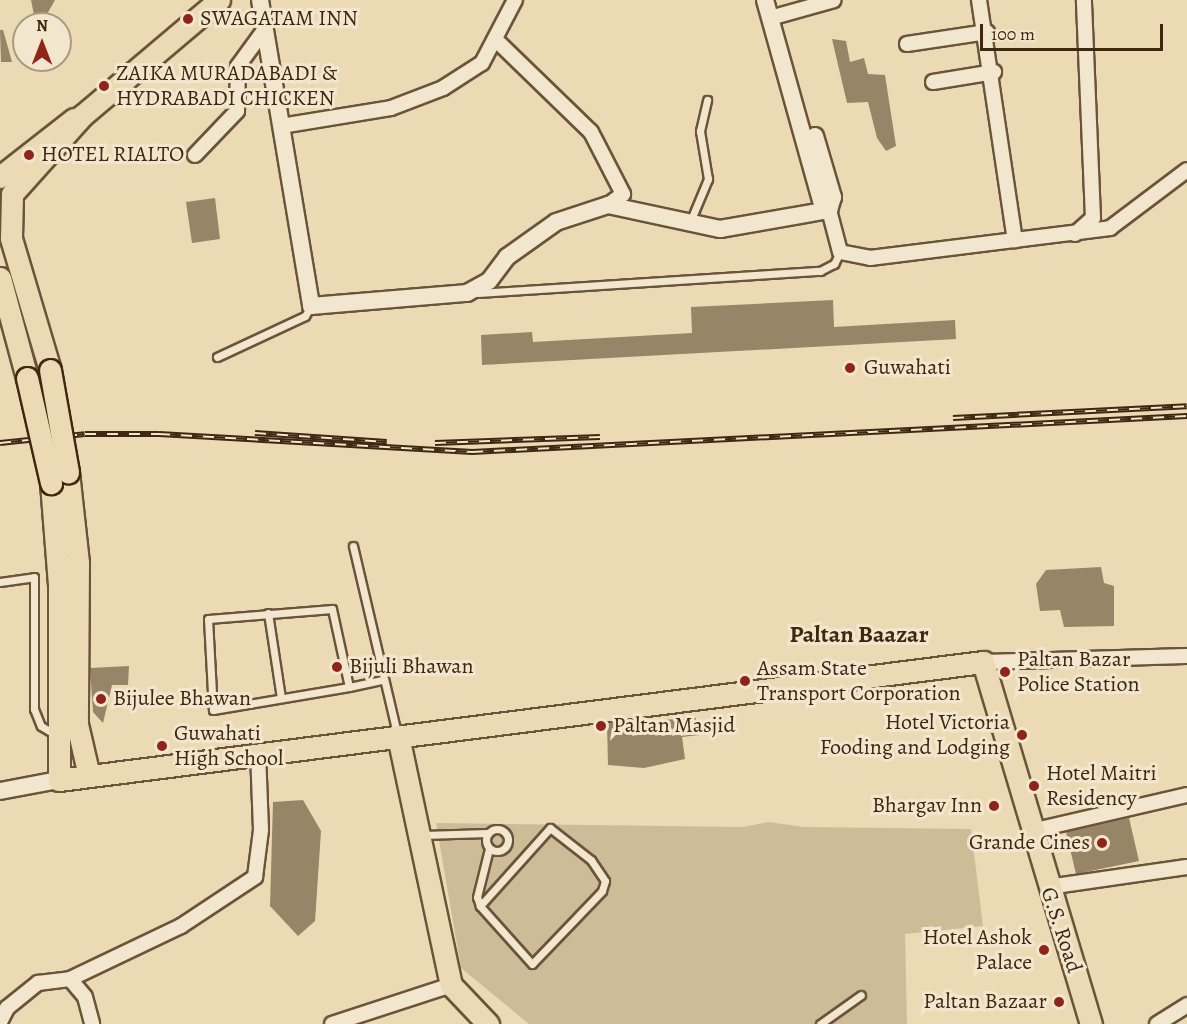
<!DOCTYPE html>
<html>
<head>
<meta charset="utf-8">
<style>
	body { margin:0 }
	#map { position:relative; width:1187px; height:1024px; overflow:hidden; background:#ebdab4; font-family:Alegreya,serif }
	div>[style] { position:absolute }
	.green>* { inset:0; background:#cebc98 }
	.building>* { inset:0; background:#988466 }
	.roads { filter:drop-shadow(2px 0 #6a543a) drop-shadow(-2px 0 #6a543a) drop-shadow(0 2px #6a543a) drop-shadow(0 -2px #6a543a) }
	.service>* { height:7px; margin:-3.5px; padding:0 3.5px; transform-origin:3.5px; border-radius:3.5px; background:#f2e7ce }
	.service>.ring { margin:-3.5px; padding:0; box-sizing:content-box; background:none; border:7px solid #f2e7ce; border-radius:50% }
	.minor>* { height:14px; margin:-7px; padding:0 7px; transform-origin:7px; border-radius:7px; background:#f2e7ce }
	.tertiary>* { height:16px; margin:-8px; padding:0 8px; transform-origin:8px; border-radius:8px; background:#f2e7ce }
	.primary>* { height:21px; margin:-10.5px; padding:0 10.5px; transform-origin:10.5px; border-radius:10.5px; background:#ebdab4 }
	.rail>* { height:6px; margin-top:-3px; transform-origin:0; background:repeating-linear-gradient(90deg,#f2e7ce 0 11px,#3f2711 0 22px); box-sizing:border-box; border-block:2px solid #3f2711 }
	.bridges { filter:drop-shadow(2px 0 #3f2711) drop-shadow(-2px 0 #3f2711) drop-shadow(0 2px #3f2711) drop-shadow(0 -2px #3f2711) }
	.primary-bridge>* { height:21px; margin:-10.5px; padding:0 10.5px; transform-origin:10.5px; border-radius:10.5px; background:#ebdab4 }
	.dots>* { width:16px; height:16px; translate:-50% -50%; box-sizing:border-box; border:3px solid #f2e7ce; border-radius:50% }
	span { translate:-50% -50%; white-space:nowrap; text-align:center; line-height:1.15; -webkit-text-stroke:6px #f2e7ce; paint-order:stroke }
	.poi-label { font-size:22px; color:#3f2711 }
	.left { translate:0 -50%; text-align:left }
	.right { translate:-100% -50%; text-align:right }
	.street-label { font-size:22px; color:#3f2711 }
	.neighbourhood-label { font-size:24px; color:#3f2711; font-weight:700 }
	.north { position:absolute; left:12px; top:12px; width:60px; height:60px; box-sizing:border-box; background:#f2e7ce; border:2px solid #aa9a82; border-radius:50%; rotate:0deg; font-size:16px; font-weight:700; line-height:24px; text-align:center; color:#3f2711 }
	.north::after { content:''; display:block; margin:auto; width:21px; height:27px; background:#8f2418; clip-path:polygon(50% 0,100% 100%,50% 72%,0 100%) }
	.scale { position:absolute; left:980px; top:24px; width:183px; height:27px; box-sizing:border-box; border:3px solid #3f2711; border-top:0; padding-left:8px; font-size:18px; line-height:21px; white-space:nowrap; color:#3f2711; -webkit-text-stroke:4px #f2e7ce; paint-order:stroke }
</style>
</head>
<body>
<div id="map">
	<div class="green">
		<div style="clip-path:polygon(769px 822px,804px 827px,971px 829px,983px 926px,905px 934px,907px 1024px,529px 1024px,461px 968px,436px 823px,743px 827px)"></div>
	</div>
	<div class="building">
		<div style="clip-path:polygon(31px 0,55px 0,46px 16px,34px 15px)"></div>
		<div style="clip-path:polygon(0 30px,3px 30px,12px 62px,1px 62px)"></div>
		<div style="clip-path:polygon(832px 39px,846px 41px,850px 62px,864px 58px,868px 74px,885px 75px,896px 146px,886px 151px,877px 138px,868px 102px,847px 103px)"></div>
		<div style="clip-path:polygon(215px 198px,220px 239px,192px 243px,186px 202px)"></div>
		<div style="clip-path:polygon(833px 300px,834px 327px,955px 320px,956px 339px,482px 365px,481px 335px,532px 332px,533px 342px,692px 333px,691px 307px)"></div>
		<div style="clip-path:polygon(1101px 567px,1104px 583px,1114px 586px,1114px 626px,1064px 627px,1060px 610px,1040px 611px,1036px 584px,1046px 570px)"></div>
		<div style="clip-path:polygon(129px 666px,128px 685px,112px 685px,103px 723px,93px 712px,90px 668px)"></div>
		<div style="clip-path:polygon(696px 718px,699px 735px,682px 737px,685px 759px,644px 768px,608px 765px,607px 723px)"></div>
		<div style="clip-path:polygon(303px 800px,321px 831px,315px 921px,298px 936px,270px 906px,273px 802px)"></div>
		<div style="clip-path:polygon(1129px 818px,1139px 861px,1076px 874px,1066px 832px)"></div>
	</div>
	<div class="roads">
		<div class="service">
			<div style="left:690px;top:222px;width:47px;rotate:-67.3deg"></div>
			<div style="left:708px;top:179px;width:49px;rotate:-99.5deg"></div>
			<div style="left:700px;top:131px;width:32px;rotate:-77deg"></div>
			<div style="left:478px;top:293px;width:343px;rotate:-3.7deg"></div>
			<div style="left:820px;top:271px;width:16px;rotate:-27deg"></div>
			<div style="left:834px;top:264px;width:13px;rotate:-63deg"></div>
			<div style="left:217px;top:357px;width:97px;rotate:-25deg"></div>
			<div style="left:305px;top:316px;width:12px;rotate:-59deg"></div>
			<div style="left:353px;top:546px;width:193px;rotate:76.8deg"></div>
			<div style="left:0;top:582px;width:34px;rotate:-8deg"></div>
			<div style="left:34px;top:577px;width:132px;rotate:90deg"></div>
			<div style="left:34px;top:709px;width:18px;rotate:68deg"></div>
			<div style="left:41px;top:726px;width:17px;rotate:31deg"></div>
			<div style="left:268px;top:613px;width:86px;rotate:81.3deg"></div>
			<div style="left:349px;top:687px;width:80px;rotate:-102.3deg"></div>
			<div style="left:332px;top:609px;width:124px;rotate:175.4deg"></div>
			<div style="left:208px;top:619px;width:91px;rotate:86.9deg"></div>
			<div style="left:213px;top:710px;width:138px;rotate:-9.6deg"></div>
			<div style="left:349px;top:687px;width:34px;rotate:-12deg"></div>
			<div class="ring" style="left:486px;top:829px;width:15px;height:15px"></div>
			<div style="left:423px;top:835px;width:65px;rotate:-1.8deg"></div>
			<div style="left:480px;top:906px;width:105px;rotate:-48.1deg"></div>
			<div style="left:550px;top:828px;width:52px;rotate:38deg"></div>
			<div style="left:591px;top:860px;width:25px;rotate:56deg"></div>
			<div style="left:605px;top:881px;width:10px;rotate:107deg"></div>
			<div style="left:602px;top:891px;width:101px;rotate:133.8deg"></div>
			<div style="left:532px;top:964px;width:78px;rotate:-131.9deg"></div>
			<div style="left:480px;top:906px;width:9px;rotate:-108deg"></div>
			<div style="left:477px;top:897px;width:49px;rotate:-76deg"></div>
			<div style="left:820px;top:1024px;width:50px;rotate:-35.3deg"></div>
		</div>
		<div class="minor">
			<div style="left:979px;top:0;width:243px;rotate:81.5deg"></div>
			<div style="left:770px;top:18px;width:66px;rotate:-15.7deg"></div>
			<div style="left:496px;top:40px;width:132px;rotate:44.1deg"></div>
			<div style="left:591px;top:132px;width:70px;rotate:62.7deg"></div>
			<div style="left:623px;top:194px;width:19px;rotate:144deg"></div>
			<div style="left:907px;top:44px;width:81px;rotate:-8.5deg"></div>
			<div style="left:933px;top:82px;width:62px;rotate:-9.3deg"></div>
			<div style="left:281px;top:126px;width:111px;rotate:-9.3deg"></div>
			<div style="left:391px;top:108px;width:56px;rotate:-21deg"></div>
			<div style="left:443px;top:88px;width:46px;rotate:-32.7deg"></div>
			<div style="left:482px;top:63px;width:71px;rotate:-62.4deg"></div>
			<div style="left:195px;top:155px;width:61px;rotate:-46.3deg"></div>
			<div style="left:237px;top:111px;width:45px;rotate:-88.7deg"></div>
			<div style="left:238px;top:66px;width:46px;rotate:-53.9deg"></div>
			<div style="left:829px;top:210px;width:43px;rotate:75.3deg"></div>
			<div style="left:840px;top:252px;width:31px;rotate:11deg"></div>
			<div style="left:870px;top:258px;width:242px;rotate:-7.1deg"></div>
			<div style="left:1110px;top:228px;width:96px;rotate:-37deg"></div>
			<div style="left:1075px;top:234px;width:24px;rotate:-42deg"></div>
			<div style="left:1093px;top:218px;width:218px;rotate:-92.4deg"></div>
			<div style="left:983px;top:662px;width:204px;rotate:-1.7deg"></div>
			<div style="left:1031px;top:831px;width:160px;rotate:-13deg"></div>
			<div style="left:1048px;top:887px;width:140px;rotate:-8.2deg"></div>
			<div style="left:70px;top:979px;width:23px;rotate:50deg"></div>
			<div style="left:85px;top:997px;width:28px;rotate:75deg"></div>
			<div style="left:0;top:1022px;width:16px;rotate:-63deg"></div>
			<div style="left:7px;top:1008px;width:40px;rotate:-39deg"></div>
			<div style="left:38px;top:983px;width:32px;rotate:-7deg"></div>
			<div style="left:70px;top:979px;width:123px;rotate:-25.5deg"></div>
			<div style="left:181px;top:926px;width:89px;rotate:-33.5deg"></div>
			<div style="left:255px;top:877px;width:47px;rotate:-82.7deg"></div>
			<div style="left:261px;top:830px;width:77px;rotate:-92.2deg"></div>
			<div style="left:332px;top:1024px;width:125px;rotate:-18.1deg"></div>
			<div style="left:1157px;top:1024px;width:36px;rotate:-32deg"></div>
		</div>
		<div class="tertiary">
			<div style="left:260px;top:0;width:310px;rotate:80.5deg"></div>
			<div style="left:311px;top:306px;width:157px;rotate:-4.8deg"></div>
			<div style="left:467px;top:293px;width:25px;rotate:-29deg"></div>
			<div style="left:489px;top:281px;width:30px;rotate:-53deg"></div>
			<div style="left:507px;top:257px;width:60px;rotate:-35.5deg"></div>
			<div style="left:556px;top:222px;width:55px;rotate:-18.1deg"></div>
			<div style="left:608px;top:205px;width:115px;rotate:12.1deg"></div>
			<div style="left:720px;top:229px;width:111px;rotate:-9.9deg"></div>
			<div style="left:765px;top:0;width:208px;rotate:74.4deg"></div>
			<div style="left:821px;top:200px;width:13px;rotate:51deg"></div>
			<div style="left:815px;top:136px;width:64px;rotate:73.6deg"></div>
			<div style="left:833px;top:197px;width:14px;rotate:107deg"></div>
			<div style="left:0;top:791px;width:60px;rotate:-10.6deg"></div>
		</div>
		<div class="primary">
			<div style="left:0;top:177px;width:94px;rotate:-38.1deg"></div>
			<div style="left:0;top:278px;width:104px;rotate:74.9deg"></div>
			<div style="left:50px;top:370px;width:138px;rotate:-106.5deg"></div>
			<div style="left:11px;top:238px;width:44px;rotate:-88.7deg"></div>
			<div style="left:12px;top:194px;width:106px;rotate:-48.1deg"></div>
			<div style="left:83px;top:115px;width:178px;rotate:-40.2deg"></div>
			<div style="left:68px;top:472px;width:92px;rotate:83.7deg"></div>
			<div style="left:78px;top:563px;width:161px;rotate:90.4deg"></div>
			<div style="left:77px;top:724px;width:53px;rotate:77deg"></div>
			<div style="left:51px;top:483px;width:101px;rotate:85.5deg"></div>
			<div style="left:59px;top:584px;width:196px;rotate:90deg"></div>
			<div style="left:59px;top:780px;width:932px;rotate:-7.28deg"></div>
			<div style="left:983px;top:662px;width:378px;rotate:73.4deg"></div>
			<div style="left:398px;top:736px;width:255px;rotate:78deg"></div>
			<div style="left:451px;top:985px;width:54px;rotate:46.5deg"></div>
		</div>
	</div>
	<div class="rail">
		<div style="left:953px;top:418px;width:234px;rotate:-2.9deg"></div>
		<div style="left:255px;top:433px;width:132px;rotate:3.9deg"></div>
		<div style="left:0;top:443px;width:85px;rotate:-6deg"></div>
		<div style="left:85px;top:434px;width:74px"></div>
		<div style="left:159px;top:434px;width:314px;rotate:3.3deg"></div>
		<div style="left:472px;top:452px;width:716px;rotate:-2.88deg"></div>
		<div style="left:435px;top:443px;width:165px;rotate:-2.1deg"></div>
	</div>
	<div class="bridges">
		<div class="primary-bridge">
			<div style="left:50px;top:370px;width:104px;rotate:80deg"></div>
			<div style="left:27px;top:378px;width:108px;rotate:77.1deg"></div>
		</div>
	</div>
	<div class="dots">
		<div style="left:188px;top:19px;background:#8f2418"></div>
		<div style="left:104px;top:86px;background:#8f2418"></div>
		<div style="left:29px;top:155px;background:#8f2418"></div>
		<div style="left:850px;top:368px;background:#8f2418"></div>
		<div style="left:337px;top:667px;background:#8f2418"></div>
		<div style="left:1005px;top:672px;background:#8f2418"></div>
		<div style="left:745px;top:681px;background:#8f2418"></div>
		<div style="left:101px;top:699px;background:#8f2418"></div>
		<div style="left:601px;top:726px;background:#8f2418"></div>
		<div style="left:1022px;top:735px;background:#8f2418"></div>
		<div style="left:162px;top:746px;background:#8f2418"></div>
		<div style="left:1034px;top:786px;background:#8f2418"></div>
		<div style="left:994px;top:806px;background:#8f2418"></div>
		<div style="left:1102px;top:843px;background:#8f2418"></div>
		<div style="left:1044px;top:950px;background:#8f2418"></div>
		<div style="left:1059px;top:1002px;background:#8f2418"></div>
	</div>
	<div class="poi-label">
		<span class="left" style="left:200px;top:19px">SWAGATAM INN</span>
		<span class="left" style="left:116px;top:86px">ZAIKA MURADABADI &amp;<br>HYDRABADI CHICKEN</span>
		<span class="left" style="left:41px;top:155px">HOTEL RIALTO</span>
		<span class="left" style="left:864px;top:368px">Guwahati</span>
		<span class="left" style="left:1017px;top:672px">Paltan Bazar<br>Police Station</span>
		<span class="left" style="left:349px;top:667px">Bijuli Bhawan</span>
		<span class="left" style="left:757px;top:681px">Assam State<br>Transport Corporation</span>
		<span class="left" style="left:113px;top:699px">Bijulee Bhawan</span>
		<span class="right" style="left:1010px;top:735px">Hotel Victoria<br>Fooding and Lodging</span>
		<span class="left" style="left:613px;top:726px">Paltan Masjid</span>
		<span class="left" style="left:174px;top:746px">Guwahati<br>High School</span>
		<span class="left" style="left:1046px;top:786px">Hotel Maitri<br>Residency</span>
		<span class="right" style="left:982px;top:806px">Bhargav Inn</span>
		<span class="right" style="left:1090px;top:843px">Grande Cines</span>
		<span class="right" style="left:1032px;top:950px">Hotel Ashok<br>Palace</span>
		<span class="right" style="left:1047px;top:1002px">Paltan Bazaar</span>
	</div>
	<div class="street-label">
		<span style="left:1061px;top:930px;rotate:72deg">G.S. Road</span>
	</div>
	<div class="neighbourhood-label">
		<span style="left:859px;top:635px">Paltan Baazar</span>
	</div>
	<div class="north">N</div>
	<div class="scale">100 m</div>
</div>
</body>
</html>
